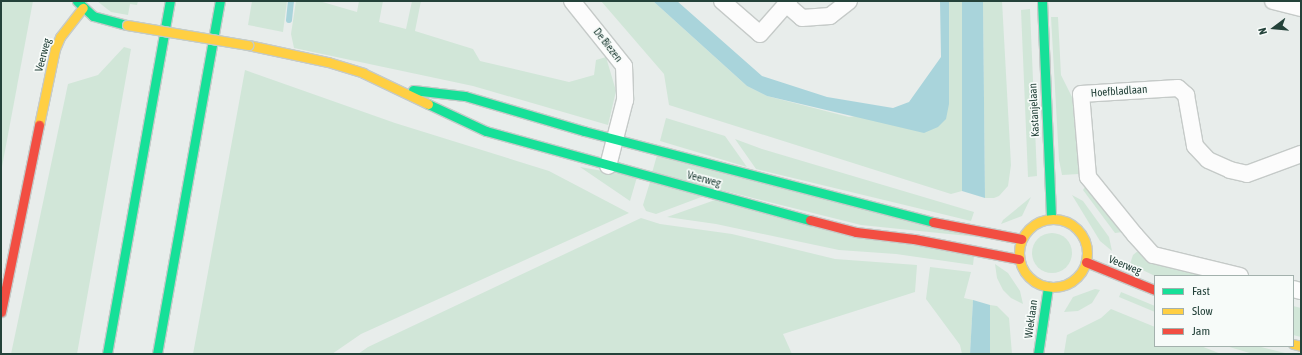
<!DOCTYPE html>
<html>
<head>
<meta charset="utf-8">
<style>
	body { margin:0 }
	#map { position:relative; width:1302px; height:355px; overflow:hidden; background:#e8edeb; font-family:"Asap Condensed",sans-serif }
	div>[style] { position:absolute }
	.green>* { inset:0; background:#d1e6d8 }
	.round { border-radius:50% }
	.water>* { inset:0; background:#a9d4db }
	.stream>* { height:6px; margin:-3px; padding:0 3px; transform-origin:3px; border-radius:3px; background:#a9d4db }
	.roads { filter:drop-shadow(1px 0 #c5cac8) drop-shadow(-1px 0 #c5cac8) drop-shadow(0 1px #c5cac8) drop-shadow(0 -1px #c5cac8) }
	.street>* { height:16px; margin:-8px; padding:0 8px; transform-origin:8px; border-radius:8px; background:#fcfcfc }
	.fast>* { height:9px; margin:-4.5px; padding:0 4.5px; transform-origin:4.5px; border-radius:4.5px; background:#16e098 }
	.slow>* { height:9px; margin:-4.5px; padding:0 4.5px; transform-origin:4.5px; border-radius:4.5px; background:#ffcf43 }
	.slow>.ring { margin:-4.5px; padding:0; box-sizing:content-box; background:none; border:9px solid #ffcf43; border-radius:50% }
	.jam>* { height:9px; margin:-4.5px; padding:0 4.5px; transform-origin:4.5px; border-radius:4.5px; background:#f24e42 }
	.bridges { filter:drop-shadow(1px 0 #c3cbc8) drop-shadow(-1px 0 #c3cbc8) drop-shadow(0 1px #c3cbc8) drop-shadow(0 -1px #c3cbc8) }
	.slow-bridge>* { height:9px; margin:-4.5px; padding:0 4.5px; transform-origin:4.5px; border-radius:4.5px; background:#ffcf43 }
	span { translate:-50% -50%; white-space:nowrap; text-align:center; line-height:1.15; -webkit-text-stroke:3.5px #f7fbf9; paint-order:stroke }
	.street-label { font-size:11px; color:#24423a }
	.frame { position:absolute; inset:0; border:2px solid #24423a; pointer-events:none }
	.legend { position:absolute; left:1154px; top:275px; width:140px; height:72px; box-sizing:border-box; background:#f7fbf9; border:1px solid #a3b1ad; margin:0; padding:5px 7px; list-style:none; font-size:12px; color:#24423a }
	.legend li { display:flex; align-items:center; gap:8px; height:20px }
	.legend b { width:20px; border:1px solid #a3b1ad }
	.north { position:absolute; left:1254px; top:8px; width:40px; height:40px; -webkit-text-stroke:3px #f7fbf9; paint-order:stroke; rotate:254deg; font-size:11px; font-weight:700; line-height:16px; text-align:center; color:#24423a }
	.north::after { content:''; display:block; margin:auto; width:14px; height:18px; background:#24423a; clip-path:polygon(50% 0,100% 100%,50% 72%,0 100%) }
</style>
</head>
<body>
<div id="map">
	<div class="green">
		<div style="clip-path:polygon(1px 1px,33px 1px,1px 172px)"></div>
		<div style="clip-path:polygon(97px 1px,138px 1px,137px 5px,130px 4px,128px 15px,111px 12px)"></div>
		<div style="clip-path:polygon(252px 1px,287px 1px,283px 32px,248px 25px)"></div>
		<div style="clip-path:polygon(296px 1px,319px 1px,357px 12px,359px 1px,383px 1px,379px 22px,406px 29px,412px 1px,421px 1px,415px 31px,473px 49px,480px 61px,569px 82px,594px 75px,596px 60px,606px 57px,616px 91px,608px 125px,473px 86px,294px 48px,291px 34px)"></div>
		<div style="clip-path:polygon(601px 1px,653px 1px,747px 86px,767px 96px,849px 117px,949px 104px,949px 1px,962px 1px,962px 191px,951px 194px,669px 105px,664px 74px)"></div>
		<div style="clip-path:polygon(983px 1px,1002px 1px,1011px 165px,1008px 186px,999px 196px,994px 198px,985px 198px)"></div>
		<div style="clip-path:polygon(1030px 9px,1037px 176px,1028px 177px,1021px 10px)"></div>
		<div style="clip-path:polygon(1051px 17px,1058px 17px,1061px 75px,1074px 101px,1079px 174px,1062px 175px,1059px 160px)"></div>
		<div style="clip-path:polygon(124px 47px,131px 49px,77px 354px,11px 354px,68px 84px,98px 75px)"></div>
		<div style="clip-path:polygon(245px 70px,395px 123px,549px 171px,629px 213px,361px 334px,332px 354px,193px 354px)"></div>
		<div style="clip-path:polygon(666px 118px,725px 136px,747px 167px,660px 141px)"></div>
		<div style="clip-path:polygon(735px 139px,762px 149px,974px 212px,971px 221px,756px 169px)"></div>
		<div style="clip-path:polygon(657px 155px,978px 237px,861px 225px,652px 173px)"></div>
		<div style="clip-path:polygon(580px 167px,637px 177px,630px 201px)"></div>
		<div style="clip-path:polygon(650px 182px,704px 196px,656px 214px,646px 211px,643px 205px)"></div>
		<div style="clip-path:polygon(1086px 185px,1123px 232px,1115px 233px,1083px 190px)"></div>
		<div style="clip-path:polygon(1072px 195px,1083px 201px,1109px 237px,1112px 251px,1100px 241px)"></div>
		<div style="clip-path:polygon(1031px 197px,1022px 216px,1001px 224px,1003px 220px)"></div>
		<div style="clip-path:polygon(715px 200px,974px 256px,973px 265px,896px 254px,839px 250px,716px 224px,667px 217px)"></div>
		<div style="clip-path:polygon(641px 218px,660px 224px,732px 234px,835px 259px,917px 265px,915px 292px,783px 334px,792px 354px,358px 354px,368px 347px)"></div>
		<div class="round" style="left:1032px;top:233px;width:40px;height:40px"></div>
		<div style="clip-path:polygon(1139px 250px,1207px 276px,1155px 276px,1130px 264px,1133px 255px)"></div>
		<div style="clip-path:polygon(995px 264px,1008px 273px,1020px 291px,1023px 304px,1011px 298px,1003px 290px,997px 278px)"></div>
		<div style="clip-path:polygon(930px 267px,971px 272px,964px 298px,973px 300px,970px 354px,962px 354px,960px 345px,926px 299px)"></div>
		<div style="clip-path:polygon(1095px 289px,1100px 290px,1092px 303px,1078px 311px,1064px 312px,1073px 297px)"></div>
		<div style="clip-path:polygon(1121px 292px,1155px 306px,1155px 312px,1119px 297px)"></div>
		<div style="clip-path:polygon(990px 305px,997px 306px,1009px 318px,1012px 354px,990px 354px)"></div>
		<div style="clip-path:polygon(1293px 306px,1301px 308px,1301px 337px,1293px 335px)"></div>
		<div style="clip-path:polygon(1111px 309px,1155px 327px,1155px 346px,1201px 346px,1221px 354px,1064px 353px,1067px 335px,1101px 318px)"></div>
		<div style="clip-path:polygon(1226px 346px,1257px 346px,1289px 354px,1253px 354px)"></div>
	</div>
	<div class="water">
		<div style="clip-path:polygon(653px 1px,677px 1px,762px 76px,827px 97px,893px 108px,909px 102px,941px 57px,940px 1px,949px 1px,949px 104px,946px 119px,938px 127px,924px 133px,767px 96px,747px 86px)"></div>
		<div style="clip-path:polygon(962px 1px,983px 1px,985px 198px,962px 191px)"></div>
		<div style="clip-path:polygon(973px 300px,990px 305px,990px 354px,970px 354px)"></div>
	</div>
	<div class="stream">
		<div style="left:289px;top:20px;width:19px;rotate:-84deg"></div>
	</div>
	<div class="roads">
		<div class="street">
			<div style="left:572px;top:1px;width:83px;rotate:51.3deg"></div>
			<div style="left:624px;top:66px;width:34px;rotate:88deg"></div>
			<div style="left:625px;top:100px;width:68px;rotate:104.4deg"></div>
			<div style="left:722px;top:1px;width:50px;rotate:41deg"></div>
			<div style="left:760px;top:34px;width:44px;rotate:-48.7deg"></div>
			<div style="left:1273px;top:1px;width:29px;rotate:14deg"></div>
			<div style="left:786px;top:4px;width:21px;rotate:41deg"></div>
			<div style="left:802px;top:18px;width:28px;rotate:-4deg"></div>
			<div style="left:830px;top:16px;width:24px;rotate:-38deg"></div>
			<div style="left:1240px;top:276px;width:89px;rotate:-166.4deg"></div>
			<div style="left:1153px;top:255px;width:27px;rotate:-132deg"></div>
			<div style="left:1135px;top:235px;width:75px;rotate:-129deg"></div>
			<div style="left:1088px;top:177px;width:83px;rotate:-94.8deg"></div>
			<div style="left:1081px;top:94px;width:97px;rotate:-3.5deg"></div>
			<div style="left:1178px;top:88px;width:11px;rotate:41deg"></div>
			<div style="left:1186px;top:95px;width:52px;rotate:80deg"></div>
			<div style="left:1195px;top:146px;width:19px;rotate:47deg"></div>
			<div style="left:1208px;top:160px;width:24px;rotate:24deg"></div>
			<div style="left:1230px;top:170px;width:17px;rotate:13deg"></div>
			<div style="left:1247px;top:174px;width:58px;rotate:-20.3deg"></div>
			<div style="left:1293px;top:289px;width:8px;rotate:14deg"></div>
		</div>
		<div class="fast">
			<div style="left:77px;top:1px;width:22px;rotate:43deg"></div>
			<div style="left:93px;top:16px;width:35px;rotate:15deg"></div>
			<div style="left:1042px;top:1px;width:217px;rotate:87.6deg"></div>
			<div style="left:413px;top:90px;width:52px;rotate:6.6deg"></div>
			<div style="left:465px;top:96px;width:124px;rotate:16.4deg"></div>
			<div style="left:584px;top:131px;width:361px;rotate:14.6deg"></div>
			<div style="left:428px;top:104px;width:64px;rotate:25deg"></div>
			<div style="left:486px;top:131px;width:336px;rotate:15.4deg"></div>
			<div style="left:107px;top:354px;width:359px;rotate:-79.9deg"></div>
			<div style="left:157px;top:354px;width:359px;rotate:-79.9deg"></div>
			<div style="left:1038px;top:354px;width:68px;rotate:-81.5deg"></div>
		</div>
		<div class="slow">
			<div style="left:248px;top:45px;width:82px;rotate:12deg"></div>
			<div style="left:328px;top:62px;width:37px;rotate:17deg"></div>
			<div style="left:363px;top:73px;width:72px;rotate:25.5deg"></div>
			<div style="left:39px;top:125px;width:78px;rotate:-78.1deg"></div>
			<div style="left:55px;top:49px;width:13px;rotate:-67deg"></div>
			<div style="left:60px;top:37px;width:37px;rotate:-52deg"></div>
			<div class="ring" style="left:1019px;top:219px;width:59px;height:59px"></div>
			<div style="left:1293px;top:344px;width:8px;rotate:14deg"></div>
		</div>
		<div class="jam">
			<div style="left:810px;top:220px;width:48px;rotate:14.6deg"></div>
			<div style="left:856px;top:232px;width:58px;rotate:6.9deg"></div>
			<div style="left:914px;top:239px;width:107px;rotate:10.8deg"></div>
			<div style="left:933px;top:222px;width:90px;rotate:10.9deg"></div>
			<div style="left:1086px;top:262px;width:74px;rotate:22.1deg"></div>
			<div style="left:1px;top:312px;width:191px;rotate:-78.5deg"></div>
		</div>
	</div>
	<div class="bridges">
		<div class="slow-bridge">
			<div style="left:127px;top:25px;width:123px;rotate:9.4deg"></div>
		</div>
	</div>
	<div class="street-label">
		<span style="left:608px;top:45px;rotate:52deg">De Biezen</span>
		<span style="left:43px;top:55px;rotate:-75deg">Veerweg</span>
		<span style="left:1119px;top:91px;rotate:-4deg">Hoefbladlaan</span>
		<span style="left:1034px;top:110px;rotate:-93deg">Kastanjelaan</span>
		<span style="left:704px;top:179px;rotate:15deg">Veerweg</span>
		<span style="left:1125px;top:265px;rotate:22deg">Veerweg</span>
		<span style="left:1031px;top:319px;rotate:-82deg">Wieklaan</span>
	</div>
	<div class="frame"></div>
	<ul class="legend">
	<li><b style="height:5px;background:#16e098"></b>Fast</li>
	<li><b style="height:5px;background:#ffcf43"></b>Slow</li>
	<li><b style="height:5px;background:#f24e42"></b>Jam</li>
	</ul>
	<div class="north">N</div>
</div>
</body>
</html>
